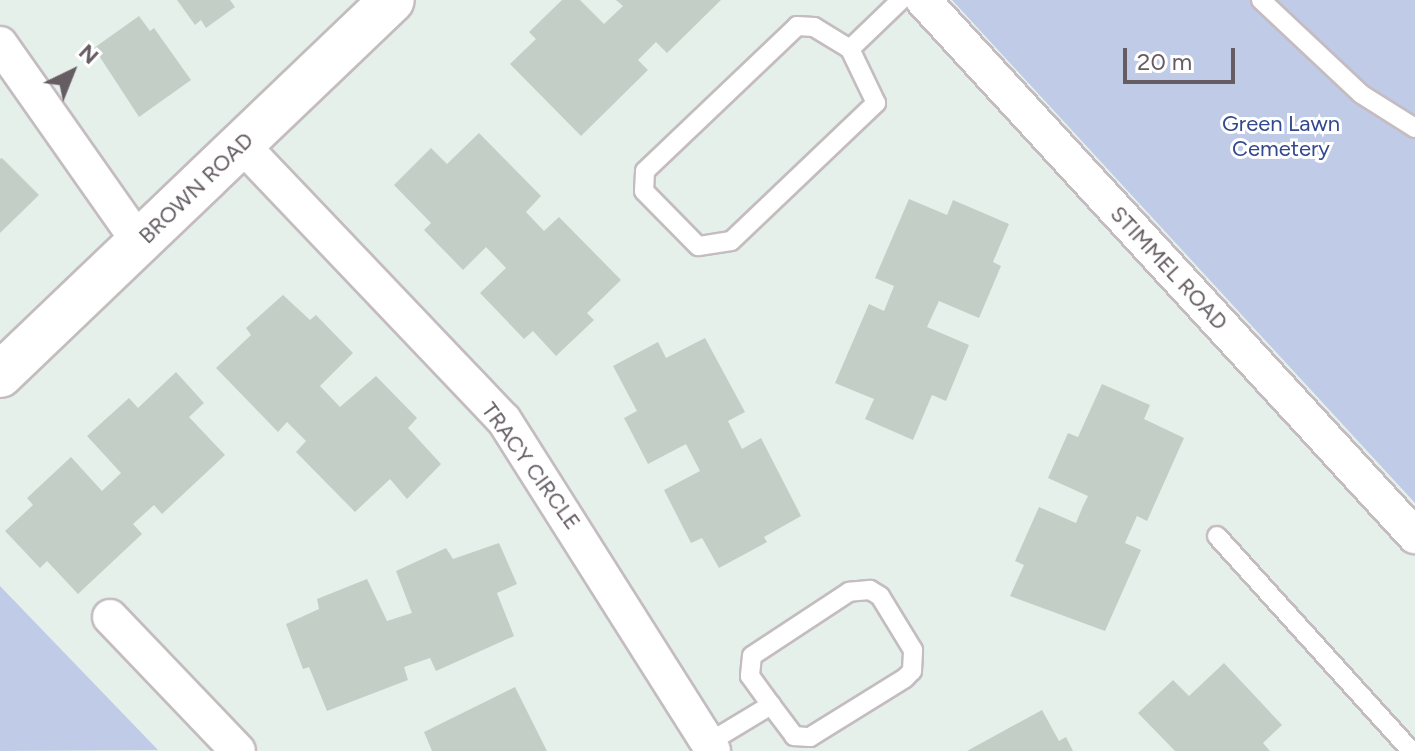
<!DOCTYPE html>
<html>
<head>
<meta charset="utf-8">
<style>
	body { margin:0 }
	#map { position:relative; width:1415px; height:751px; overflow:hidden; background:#e5f0ea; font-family:Figtree,sans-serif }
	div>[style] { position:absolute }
	.green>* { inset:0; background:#c0cbe8 }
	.building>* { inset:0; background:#c3cec7 }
	.roads { filter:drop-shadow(2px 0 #c4bcc1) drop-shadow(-2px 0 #c4bcc1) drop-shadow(0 2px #c4bcc1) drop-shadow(0 -2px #c4bcc1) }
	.lane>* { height:18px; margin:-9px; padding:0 9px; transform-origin:9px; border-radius:9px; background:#fff }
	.street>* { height:34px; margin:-17px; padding:0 17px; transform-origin:17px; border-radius:17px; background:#fff }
	.secondary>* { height:44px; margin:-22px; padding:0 22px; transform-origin:22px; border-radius:22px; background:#fff }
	span { translate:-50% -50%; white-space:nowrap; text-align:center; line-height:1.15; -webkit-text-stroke:6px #fff; paint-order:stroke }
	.park-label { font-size:22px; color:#33488e }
	.street-label { font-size:22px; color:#665d63 }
	.north { position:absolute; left:32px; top:32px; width:80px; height:80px; -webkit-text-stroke:6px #fff; paint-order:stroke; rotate:43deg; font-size:22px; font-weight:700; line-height:32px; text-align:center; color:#665d63 }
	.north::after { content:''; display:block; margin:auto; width:28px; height:36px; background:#665d63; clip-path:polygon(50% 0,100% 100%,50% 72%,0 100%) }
	.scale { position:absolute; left:1123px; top:48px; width:112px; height:36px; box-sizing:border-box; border:4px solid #665d63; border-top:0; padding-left:10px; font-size:24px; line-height:28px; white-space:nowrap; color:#665d63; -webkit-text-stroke:6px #fff; paint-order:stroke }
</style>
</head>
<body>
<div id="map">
	<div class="green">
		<div style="clip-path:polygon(952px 0,1415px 0,1415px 503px)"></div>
		<div style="clip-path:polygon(0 586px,158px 750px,0 751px)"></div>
	</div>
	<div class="building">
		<div style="clip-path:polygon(177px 0,230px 0,235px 7px,206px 28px,201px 20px,195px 25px)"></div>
		<div style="clip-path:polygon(562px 0,580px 0,604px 24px,623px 6px,616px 0,721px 0,667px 53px,656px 42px,638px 60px,648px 70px,581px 136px,510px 64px,536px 39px,529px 32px)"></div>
		<div style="clip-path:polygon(139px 16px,150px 31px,154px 28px,191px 80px,139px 117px,94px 48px)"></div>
		<div style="clip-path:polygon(479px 133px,541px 196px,526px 212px,544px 231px,559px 217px,621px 280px,587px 313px,594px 320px,556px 356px,533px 331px,524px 339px,480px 293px,506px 268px,486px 247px,463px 270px,424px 230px,431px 223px,394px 185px,431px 148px,447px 164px)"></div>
		<div style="clip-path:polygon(2px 158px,39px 195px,0 233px,0 159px)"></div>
		<div style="clip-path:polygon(909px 199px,947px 215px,953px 200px,1009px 224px,993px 262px,1001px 266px,979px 318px,939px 301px,927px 327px,969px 345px,946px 401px,932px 395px,913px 440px,865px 419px,874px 399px,835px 383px,869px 304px,884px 311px,894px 286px,875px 278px)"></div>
		<div style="clip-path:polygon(283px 295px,310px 320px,316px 315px,353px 353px,320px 386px,340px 407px,376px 376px,417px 418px,408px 428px,441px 464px,407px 499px,390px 479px,355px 512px,296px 452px,306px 441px,287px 422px,278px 432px,216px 368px,251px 335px,246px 328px)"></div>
		<div style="clip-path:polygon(705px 338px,745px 412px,728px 421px,742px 449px,761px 438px,801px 516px,764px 537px,767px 542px,719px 568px,702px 538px,691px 543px,664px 490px,700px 471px,686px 444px,648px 464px,624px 418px,637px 411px,613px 366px,658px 342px,666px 358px)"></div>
		<div style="clip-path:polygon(176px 372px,204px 403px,189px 417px,225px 455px,162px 514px,154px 505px,133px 524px,142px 534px,78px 594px,47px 561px,40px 568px,5px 531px,33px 505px,27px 498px,71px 457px,102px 491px,121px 473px,87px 436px,129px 398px,138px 408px)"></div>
		<div style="clip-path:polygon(1102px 384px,1150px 405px,1144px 419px,1184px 438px,1147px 521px,1137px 516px,1125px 543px,1141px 550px,1105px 631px,1010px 596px,1024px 565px,1015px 561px,1039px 507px,1076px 523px,1083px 506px,1088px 496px,1048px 478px,1068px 433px,1078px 437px)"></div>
		<div style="clip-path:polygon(499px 543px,517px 584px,497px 593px,514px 636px,436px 671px,430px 658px,404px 667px,408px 680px,327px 711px,309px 667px,303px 669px,286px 624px,319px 609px,317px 599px,367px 579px,387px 621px,412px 613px,396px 571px,446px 548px,453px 559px)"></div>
		<div style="clip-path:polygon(1224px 663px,1282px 725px,1263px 743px,1270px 751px,1175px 751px,1138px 713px,1173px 680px,1189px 696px)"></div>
		<div style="clip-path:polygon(515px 687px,547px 751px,432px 751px,424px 732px)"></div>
		<div style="clip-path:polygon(1042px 710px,1059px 741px,1066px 737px,1073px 751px,967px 751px)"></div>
	</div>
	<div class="roads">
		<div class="lane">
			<div style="left:1261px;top:0;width:137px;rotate:43.2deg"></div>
			<div style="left:1361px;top:94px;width:64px;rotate:32.2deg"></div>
			<div style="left:797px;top:26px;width:17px;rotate:3deg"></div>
			<div style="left:814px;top:27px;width:42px;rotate:31.4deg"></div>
			<div style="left:850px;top:49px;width:60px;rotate:64.3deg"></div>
			<div style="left:876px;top:103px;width:200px;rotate:136.4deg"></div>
			<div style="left:731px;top:241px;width:33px;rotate:171deg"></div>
			<div style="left:698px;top:246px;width:77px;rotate:-134.5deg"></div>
			<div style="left:644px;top:191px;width:20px;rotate:-87deg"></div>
			<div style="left:645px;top:171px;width:210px;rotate:-43.6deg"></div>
			<div style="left:850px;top:49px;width:71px;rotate:-43.9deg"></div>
			<div style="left:1217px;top:536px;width:290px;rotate:47.9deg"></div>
			<div style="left:708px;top:743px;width:74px;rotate:-31.1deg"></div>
			<div style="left:771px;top:705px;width:39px;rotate:53deg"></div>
			<div style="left:794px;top:736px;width:16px;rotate:4deg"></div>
			<div style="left:810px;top:737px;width:112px;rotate:-31.8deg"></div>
			<div style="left:905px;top:678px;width:10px;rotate:-45deg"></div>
			<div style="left:912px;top:671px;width:21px;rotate:-87deg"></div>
			<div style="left:913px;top:650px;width:63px;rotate:-121.4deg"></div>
			<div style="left:880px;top:596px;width:12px;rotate:-149deg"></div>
			<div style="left:870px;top:590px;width:21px;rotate:175deg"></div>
			<div style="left:849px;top:592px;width:116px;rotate:146.6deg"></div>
			<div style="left:752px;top:656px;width:20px;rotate:96deg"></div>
			<div style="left:750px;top:676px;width:36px;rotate:54deg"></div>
		</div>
		<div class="street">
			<div style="left:923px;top:0;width:728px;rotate:47.45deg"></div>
			<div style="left:0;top:44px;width:242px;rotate:54.9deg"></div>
			<div style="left:241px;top:144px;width:381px;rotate:46.4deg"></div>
			<div style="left:504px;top:420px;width:391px;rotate:57.7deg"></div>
			<div style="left:110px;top:617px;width:185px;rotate:46.3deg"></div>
		</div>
		<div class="secondary">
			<div style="left:0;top:375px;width:542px;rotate:-43.73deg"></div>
		</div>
	</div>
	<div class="park-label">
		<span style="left:1281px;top:136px">Green Lawn<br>Cemetery</span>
	</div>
	<div class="street-label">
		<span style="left:196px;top:188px;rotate:-44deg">BROWN ROAD</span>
		<span style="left:1169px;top:268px;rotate:47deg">STIMMEL ROAD</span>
		<span style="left:531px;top:466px;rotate:54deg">TRACY CIRCLE</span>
	</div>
	<div class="north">N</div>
	<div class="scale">20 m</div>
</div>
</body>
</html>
